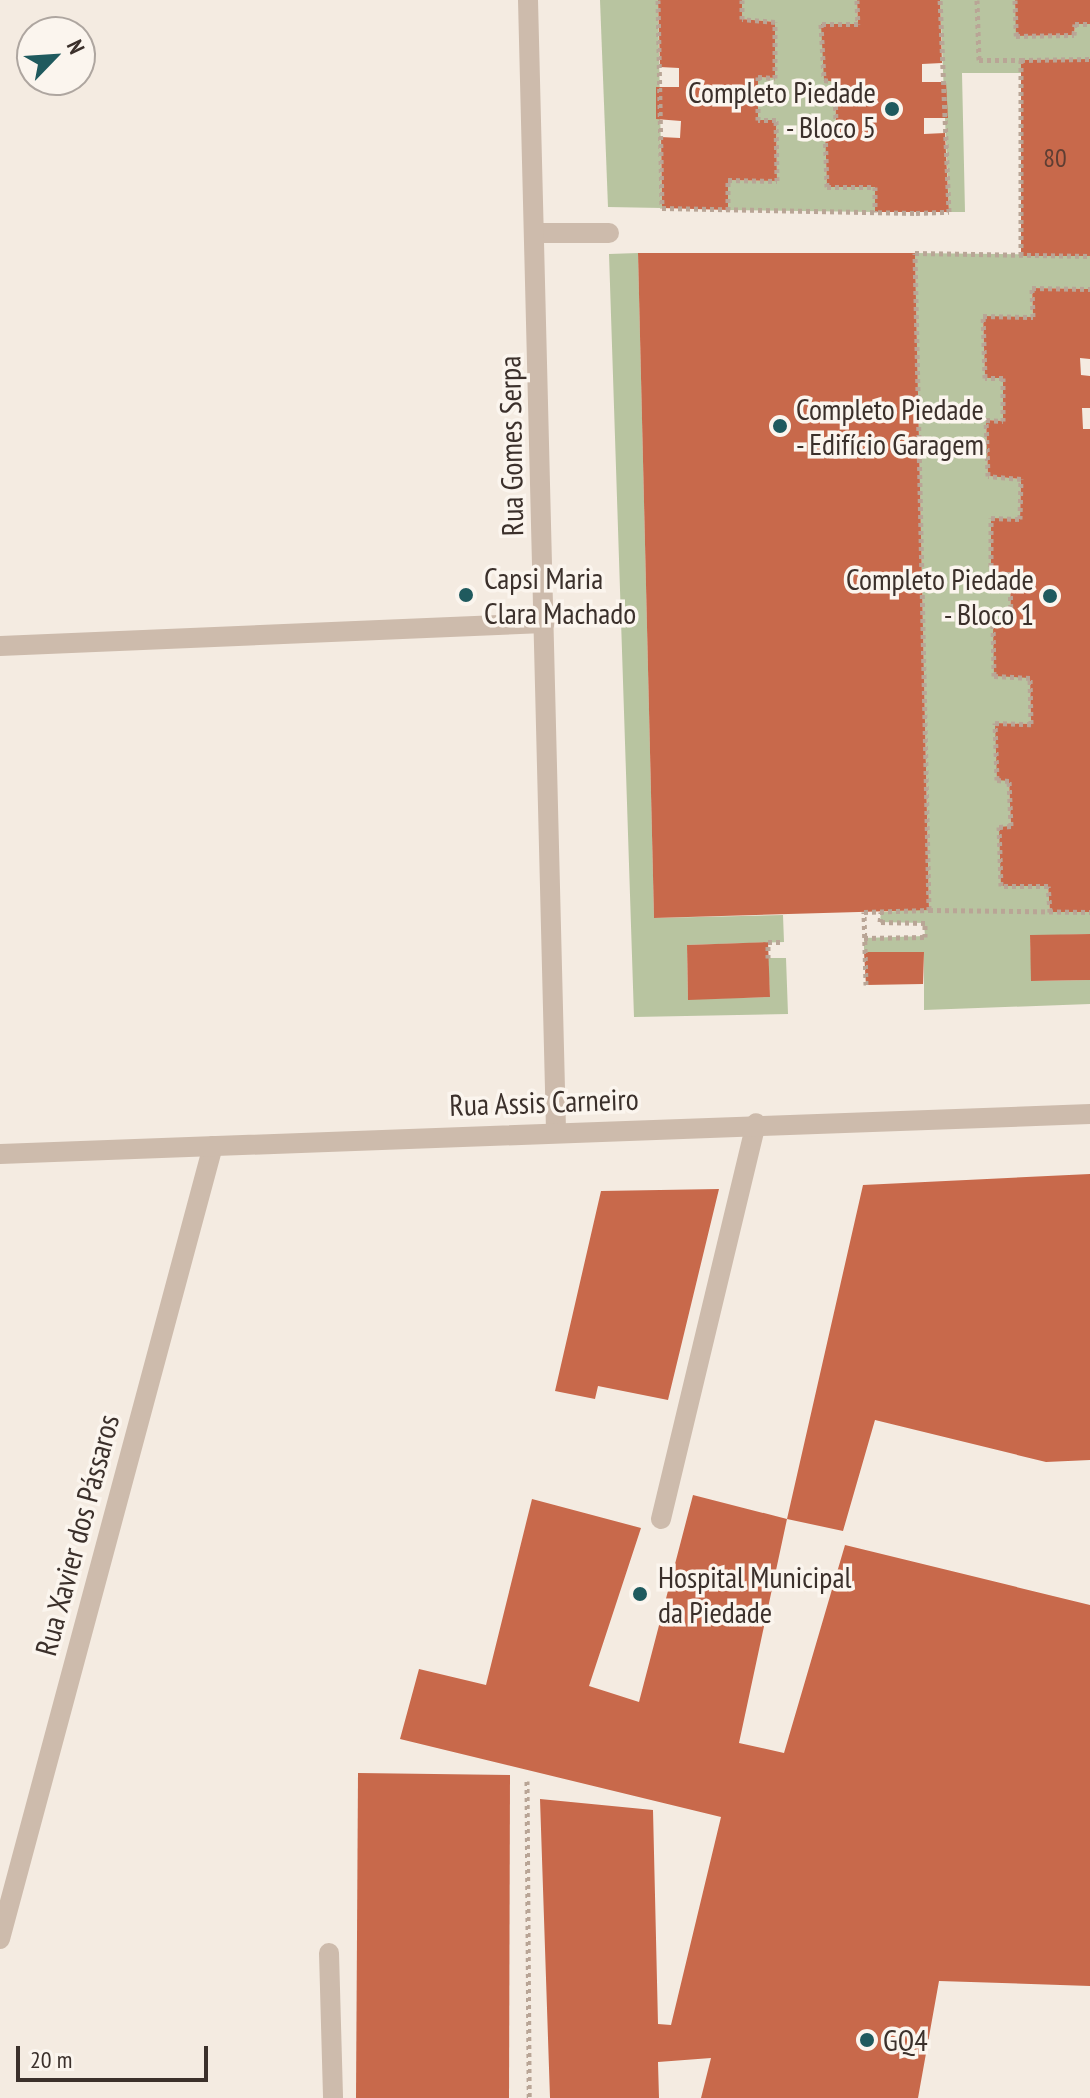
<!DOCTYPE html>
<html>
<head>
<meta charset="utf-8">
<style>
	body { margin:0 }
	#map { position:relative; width:1090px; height:2098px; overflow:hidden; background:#f4ebe1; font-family:"PT Sans Narrow",sans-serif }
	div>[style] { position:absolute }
	.green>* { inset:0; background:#b8c4a0 }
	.building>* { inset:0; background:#c8694b }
	.path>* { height:5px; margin-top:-2.5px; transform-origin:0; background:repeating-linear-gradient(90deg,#b9a596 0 4px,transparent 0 8px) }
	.service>* { height:20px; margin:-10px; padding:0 10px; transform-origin:10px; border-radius:10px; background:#cdbbac }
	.minor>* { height:20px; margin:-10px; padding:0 10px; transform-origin:10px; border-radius:10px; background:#cdbbac }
	.tertiary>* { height:20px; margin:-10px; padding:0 10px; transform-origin:10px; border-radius:10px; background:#cdbbac }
	.dots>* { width:22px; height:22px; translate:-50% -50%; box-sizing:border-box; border:4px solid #fbf5ee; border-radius:50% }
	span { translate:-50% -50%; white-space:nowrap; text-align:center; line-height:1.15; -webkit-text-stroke:7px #fbf5ee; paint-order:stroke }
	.number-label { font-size:26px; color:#5e3e33 }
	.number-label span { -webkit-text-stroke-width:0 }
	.poi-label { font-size:30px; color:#3b302b }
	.right { translate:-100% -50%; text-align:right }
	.left { translate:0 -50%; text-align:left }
	.street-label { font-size:30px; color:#3b302b }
	.north { position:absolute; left:16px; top:16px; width:80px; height:80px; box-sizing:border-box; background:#fbf5ee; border:2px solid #aea6a0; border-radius:50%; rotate:65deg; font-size:22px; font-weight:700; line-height:32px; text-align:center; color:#3b302b }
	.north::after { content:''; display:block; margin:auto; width:28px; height:36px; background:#1f5a5e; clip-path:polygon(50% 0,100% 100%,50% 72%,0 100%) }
	.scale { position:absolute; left:16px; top:2046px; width:192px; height:36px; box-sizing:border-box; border:4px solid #3b302b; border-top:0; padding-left:10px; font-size:24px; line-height:28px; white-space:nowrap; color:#3b302b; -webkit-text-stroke:6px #fbf5ee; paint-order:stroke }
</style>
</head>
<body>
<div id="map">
	<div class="green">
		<div style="clip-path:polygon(600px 0,658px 0,662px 208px,608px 207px)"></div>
		<div style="clip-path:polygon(742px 0,857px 0,858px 24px,835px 82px,836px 127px,826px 127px,827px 187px,875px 187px,875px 212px,728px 210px,728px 180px,777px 181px,776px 120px,758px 120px,758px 77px,775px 78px,775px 22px,742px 19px)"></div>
		<div style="clip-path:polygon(940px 0,1015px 0,1017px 36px,1074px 35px,1075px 24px,1090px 24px,1090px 59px,1021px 60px,1021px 73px,962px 73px,965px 212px,949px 212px)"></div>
		<div style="clip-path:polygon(638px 253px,654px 918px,783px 915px,784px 942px,687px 945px,688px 999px,770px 997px,768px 958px,786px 958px,788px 1014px,634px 1017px,609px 254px)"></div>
		<div style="clip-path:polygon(915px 253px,1090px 255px,1090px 289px,1032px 288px,1033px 317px,983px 317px,985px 377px,1003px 378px,1003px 421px,986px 420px,988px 476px,1021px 479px,1020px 519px,991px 519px,991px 574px,1010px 574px,1011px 624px,994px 623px,1030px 678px,1031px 724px,996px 723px,1009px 781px,1011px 826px,1001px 886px,1048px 886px,1050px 912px,1090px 912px,1090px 934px,1030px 936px,1032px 981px,1090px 980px,1090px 1004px,924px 1010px,924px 952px,864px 952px,864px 938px,925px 936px,924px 923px,880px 922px,881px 912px,929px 909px)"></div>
	</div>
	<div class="building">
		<div style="clip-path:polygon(658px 0,742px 0,742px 19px,775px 22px,775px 78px,758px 77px,758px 120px,776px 120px,777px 181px,728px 180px,728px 210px,662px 208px,661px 137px,680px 138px,681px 121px,656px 119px,656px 87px,679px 87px,679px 68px,660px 67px)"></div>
		<div style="clip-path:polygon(857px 0,940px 0,942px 63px,922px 64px,922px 82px,946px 82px,948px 118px,924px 118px,924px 134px,945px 133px,949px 212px,875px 212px,875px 187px,827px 187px,825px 127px,836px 127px,835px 82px,824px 80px,821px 24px,858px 24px)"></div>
		<div style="clip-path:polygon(1015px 0,1090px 0,1090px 24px,1075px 24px,1074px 35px,1016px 36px)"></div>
		<div style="clip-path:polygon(1090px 59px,1090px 256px,1021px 256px,1021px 60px)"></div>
		<div style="clip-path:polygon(638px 253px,915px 253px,929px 910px,654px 918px)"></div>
		<div style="clip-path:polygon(1032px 288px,1090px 289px,1090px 359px,1080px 358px,1081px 375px,1090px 376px,1090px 408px,1082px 408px,1083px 429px,1090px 429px,1090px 912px,1050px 912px,1048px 886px,1001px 886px,999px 827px,1011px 826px,1009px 781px,997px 780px,995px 723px,1031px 724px,1030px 678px,994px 676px,993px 623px,1011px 624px,1010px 574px,991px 574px,991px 518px,1020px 519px,1021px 479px,988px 476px,986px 420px,1003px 421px,1003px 378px,985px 378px,983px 316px,1033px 317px)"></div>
		<div style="clip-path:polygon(1090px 934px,1090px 980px,1031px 981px,1030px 935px)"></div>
		<div style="clip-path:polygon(768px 942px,770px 997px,688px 1000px,687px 945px)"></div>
		<div style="clip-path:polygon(864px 952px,924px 952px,923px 984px,866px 985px)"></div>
		<div style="clip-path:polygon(1090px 1174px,1090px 1460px,1046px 1462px,875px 1420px,843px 1531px,787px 1519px,863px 1185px)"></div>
		<div style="clip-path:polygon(719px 1189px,668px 1400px,598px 1386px,595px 1399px,555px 1391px,601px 1191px)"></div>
		<div style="clip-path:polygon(693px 1495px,787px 1519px,739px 1743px,784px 1753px,845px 1545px,1090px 1605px,1090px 1986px,939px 1981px,918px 2098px,701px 2098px,711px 2058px,658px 2062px,659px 2098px,550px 2098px,540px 1799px,653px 1810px,658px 2024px,671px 2025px,721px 1817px,400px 1739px,419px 1669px,486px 1685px,532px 1499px,641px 1528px,589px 1686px,639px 1702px)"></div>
		<div style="clip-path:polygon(358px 1773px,510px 1775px,509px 2098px,356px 2098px)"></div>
	</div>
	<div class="path">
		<div style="left:658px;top:0;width:208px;rotate:88.9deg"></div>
		<div style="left:662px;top:208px;width:254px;rotate:1.1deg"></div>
		<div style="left:916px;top:213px;width:33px;rotate:-2deg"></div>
		<div style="left:949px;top:212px;width:212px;rotate:-92.4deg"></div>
		<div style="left:857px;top:0;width:24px;rotate:88deg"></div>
		<div style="left:858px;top:24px;width:37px;rotate:180deg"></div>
		<div style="left:821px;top:24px;width:56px;rotate:86.9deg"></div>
		<div style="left:824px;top:80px;width:11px;rotate:10deg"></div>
		<div style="left:835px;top:82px;width:45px;rotate:88.7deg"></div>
		<div style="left:836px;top:127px;width:11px;rotate:180deg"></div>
		<div style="left:825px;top:127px;width:60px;rotate:88.1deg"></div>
		<div style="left:827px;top:187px;width:48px"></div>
		<div style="left:875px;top:187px;width:25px;rotate:90deg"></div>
		<div style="left:977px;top:0;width:60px;rotate:88.1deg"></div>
		<div style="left:979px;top:60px;width:42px"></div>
		<div style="left:1021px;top:60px;width:196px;rotate:90deg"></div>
		<div style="left:1015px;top:0;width:36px;rotate:88deg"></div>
		<div style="left:1016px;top:36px;width:58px;rotate:-1deg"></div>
		<div style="left:1074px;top:35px;width:11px;rotate:-85deg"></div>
		<div style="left:1075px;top:24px;width:15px"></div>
		<div style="left:1021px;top:60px;width:69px;rotate:-0.8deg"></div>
		<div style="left:728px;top:210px;width:30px;rotate:-90deg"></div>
		<div style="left:728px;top:180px;width:49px;rotate:1.2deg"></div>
		<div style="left:777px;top:181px;width:61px;rotate:-90.9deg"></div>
		<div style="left:776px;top:120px;width:18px;rotate:180deg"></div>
		<div style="left:758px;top:120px;width:43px;rotate:-90deg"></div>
		<div style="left:758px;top:77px;width:17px;rotate:3deg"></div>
		<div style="left:775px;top:78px;width:56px;rotate:-90deg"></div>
		<div style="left:775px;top:22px;width:33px;rotate:-175deg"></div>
		<div style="left:742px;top:19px;width:19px;rotate:-90deg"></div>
		<div style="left:929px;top:910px;width:161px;rotate:0.7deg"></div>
		<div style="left:1050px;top:912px;width:26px;rotate:-94deg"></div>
		<div style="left:1048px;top:886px;width:47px;rotate:180deg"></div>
		<div style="left:1001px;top:886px;width:59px;rotate:-91.9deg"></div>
		<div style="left:999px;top:827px;width:12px;rotate:-5deg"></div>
		<div style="left:1011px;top:826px;width:45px;rotate:-92.5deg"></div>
		<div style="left:1009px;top:781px;width:12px;rotate:-175deg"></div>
		<div style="left:997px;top:780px;width:57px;rotate:-92deg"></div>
		<div style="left:995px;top:723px;width:36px;rotate:2deg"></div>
		<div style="left:1031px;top:724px;width:46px;rotate:-91.2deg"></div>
		<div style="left:1030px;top:678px;width:36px;rotate:-177deg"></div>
		<div style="left:994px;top:676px;width:53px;rotate:-91.1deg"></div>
		<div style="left:993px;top:623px;width:18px;rotate:3deg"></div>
		<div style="left:1011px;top:624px;width:50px;rotate:-91.1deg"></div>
		<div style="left:1010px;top:574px;width:19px;rotate:180deg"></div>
		<div style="left:991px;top:574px;width:56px;rotate:-90deg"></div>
		<div style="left:991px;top:518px;width:29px;rotate:2deg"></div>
		<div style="left:1020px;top:519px;width:40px;rotate:-88.6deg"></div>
		<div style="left:1021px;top:479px;width:33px;rotate:-175deg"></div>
		<div style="left:988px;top:476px;width:56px;rotate:-92deg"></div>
		<div style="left:986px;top:420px;width:17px;rotate:3deg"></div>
		<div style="left:1003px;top:421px;width:43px;rotate:-90deg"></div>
		<div style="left:1003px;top:378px;width:18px;rotate:180deg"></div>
		<div style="left:985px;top:378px;width:62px;rotate:-91.8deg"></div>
		<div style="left:983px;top:316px;width:50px;rotate:1.1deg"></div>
		<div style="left:1033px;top:317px;width:29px;rotate:-92deg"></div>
		<div style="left:1032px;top:288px;width:58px;rotate:1deg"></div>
		<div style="left:864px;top:938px;width:61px;rotate:-0.9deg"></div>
		<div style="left:925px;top:937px;width:14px;rotate:-90deg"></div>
		<div style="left:925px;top:923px;width:45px;rotate:-178.7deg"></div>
		<div style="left:880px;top:922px;width:10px;rotate:-84deg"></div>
		<div style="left:768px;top:958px;width:16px;rotate:-90deg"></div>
		<div style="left:768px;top:942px;width:16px"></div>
		<div style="left:866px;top:985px;width:73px;rotate:-91.6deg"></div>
		<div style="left:864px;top:912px;width:65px;rotate:-1.8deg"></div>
		<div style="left:929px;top:910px;width:657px;rotate:-91.22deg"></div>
		<div style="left:915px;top:253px;width:175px;rotate:1deg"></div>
		<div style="left:527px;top:1781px;width:317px;rotate:89.6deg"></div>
	</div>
	<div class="service">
		<div style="left:536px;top:233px;width:73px"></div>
		<div style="left:0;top:646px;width:545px;rotate:-2.42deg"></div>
		<div style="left:661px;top:1519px;width:407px;rotate:-76.5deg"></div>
		<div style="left:329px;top:1953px;width:145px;rotate:88.4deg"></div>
	</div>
	<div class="minor">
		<div style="left:528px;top:0;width:1131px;rotate:88.58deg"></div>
		<div style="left:0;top:1939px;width:821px;rotate:-74.97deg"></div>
	</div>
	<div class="tertiary">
		<div style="left:0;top:1154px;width:1091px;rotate:-2.1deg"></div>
	</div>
	<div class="dots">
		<div style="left:892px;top:109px;background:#1f5a5e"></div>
		<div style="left:780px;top:426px;background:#1f5a5e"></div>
		<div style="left:466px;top:595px;background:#1f5a5e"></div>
		<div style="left:1050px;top:596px;background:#1f5a5e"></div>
		<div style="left:640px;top:1594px;background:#1f5a5e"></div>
		<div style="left:867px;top:2040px;background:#1f5a5e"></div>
	</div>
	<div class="number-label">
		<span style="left:1055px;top:158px">80</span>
	</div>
	<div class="poi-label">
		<span class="right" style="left:876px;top:109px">Completo Piedade<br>- Bloco 5</span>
		<span class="left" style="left:796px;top:426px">Completo Piedade<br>- Edifício Garagem</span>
		<span class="left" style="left:484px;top:595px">Capsi Maria<br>Clara Machado</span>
		<span class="right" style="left:1034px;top:596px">Completo Piedade<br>- Bloco 1</span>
		<span class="left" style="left:658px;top:1594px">Hospital Municipal<br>da Piedade</span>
		<span class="left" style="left:883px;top:2040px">GQ4</span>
	</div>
	<div class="street-label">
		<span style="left:511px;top:446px;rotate:-91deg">Rua Gomes Serpa</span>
		<span style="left:544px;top:1102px;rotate:-2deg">Rua Assis Carneiro</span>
		<span style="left:77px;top:1535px;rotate:-75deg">Rua Xavier dos Pássaros</span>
	</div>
	<div class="north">N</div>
	<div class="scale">20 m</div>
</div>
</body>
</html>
